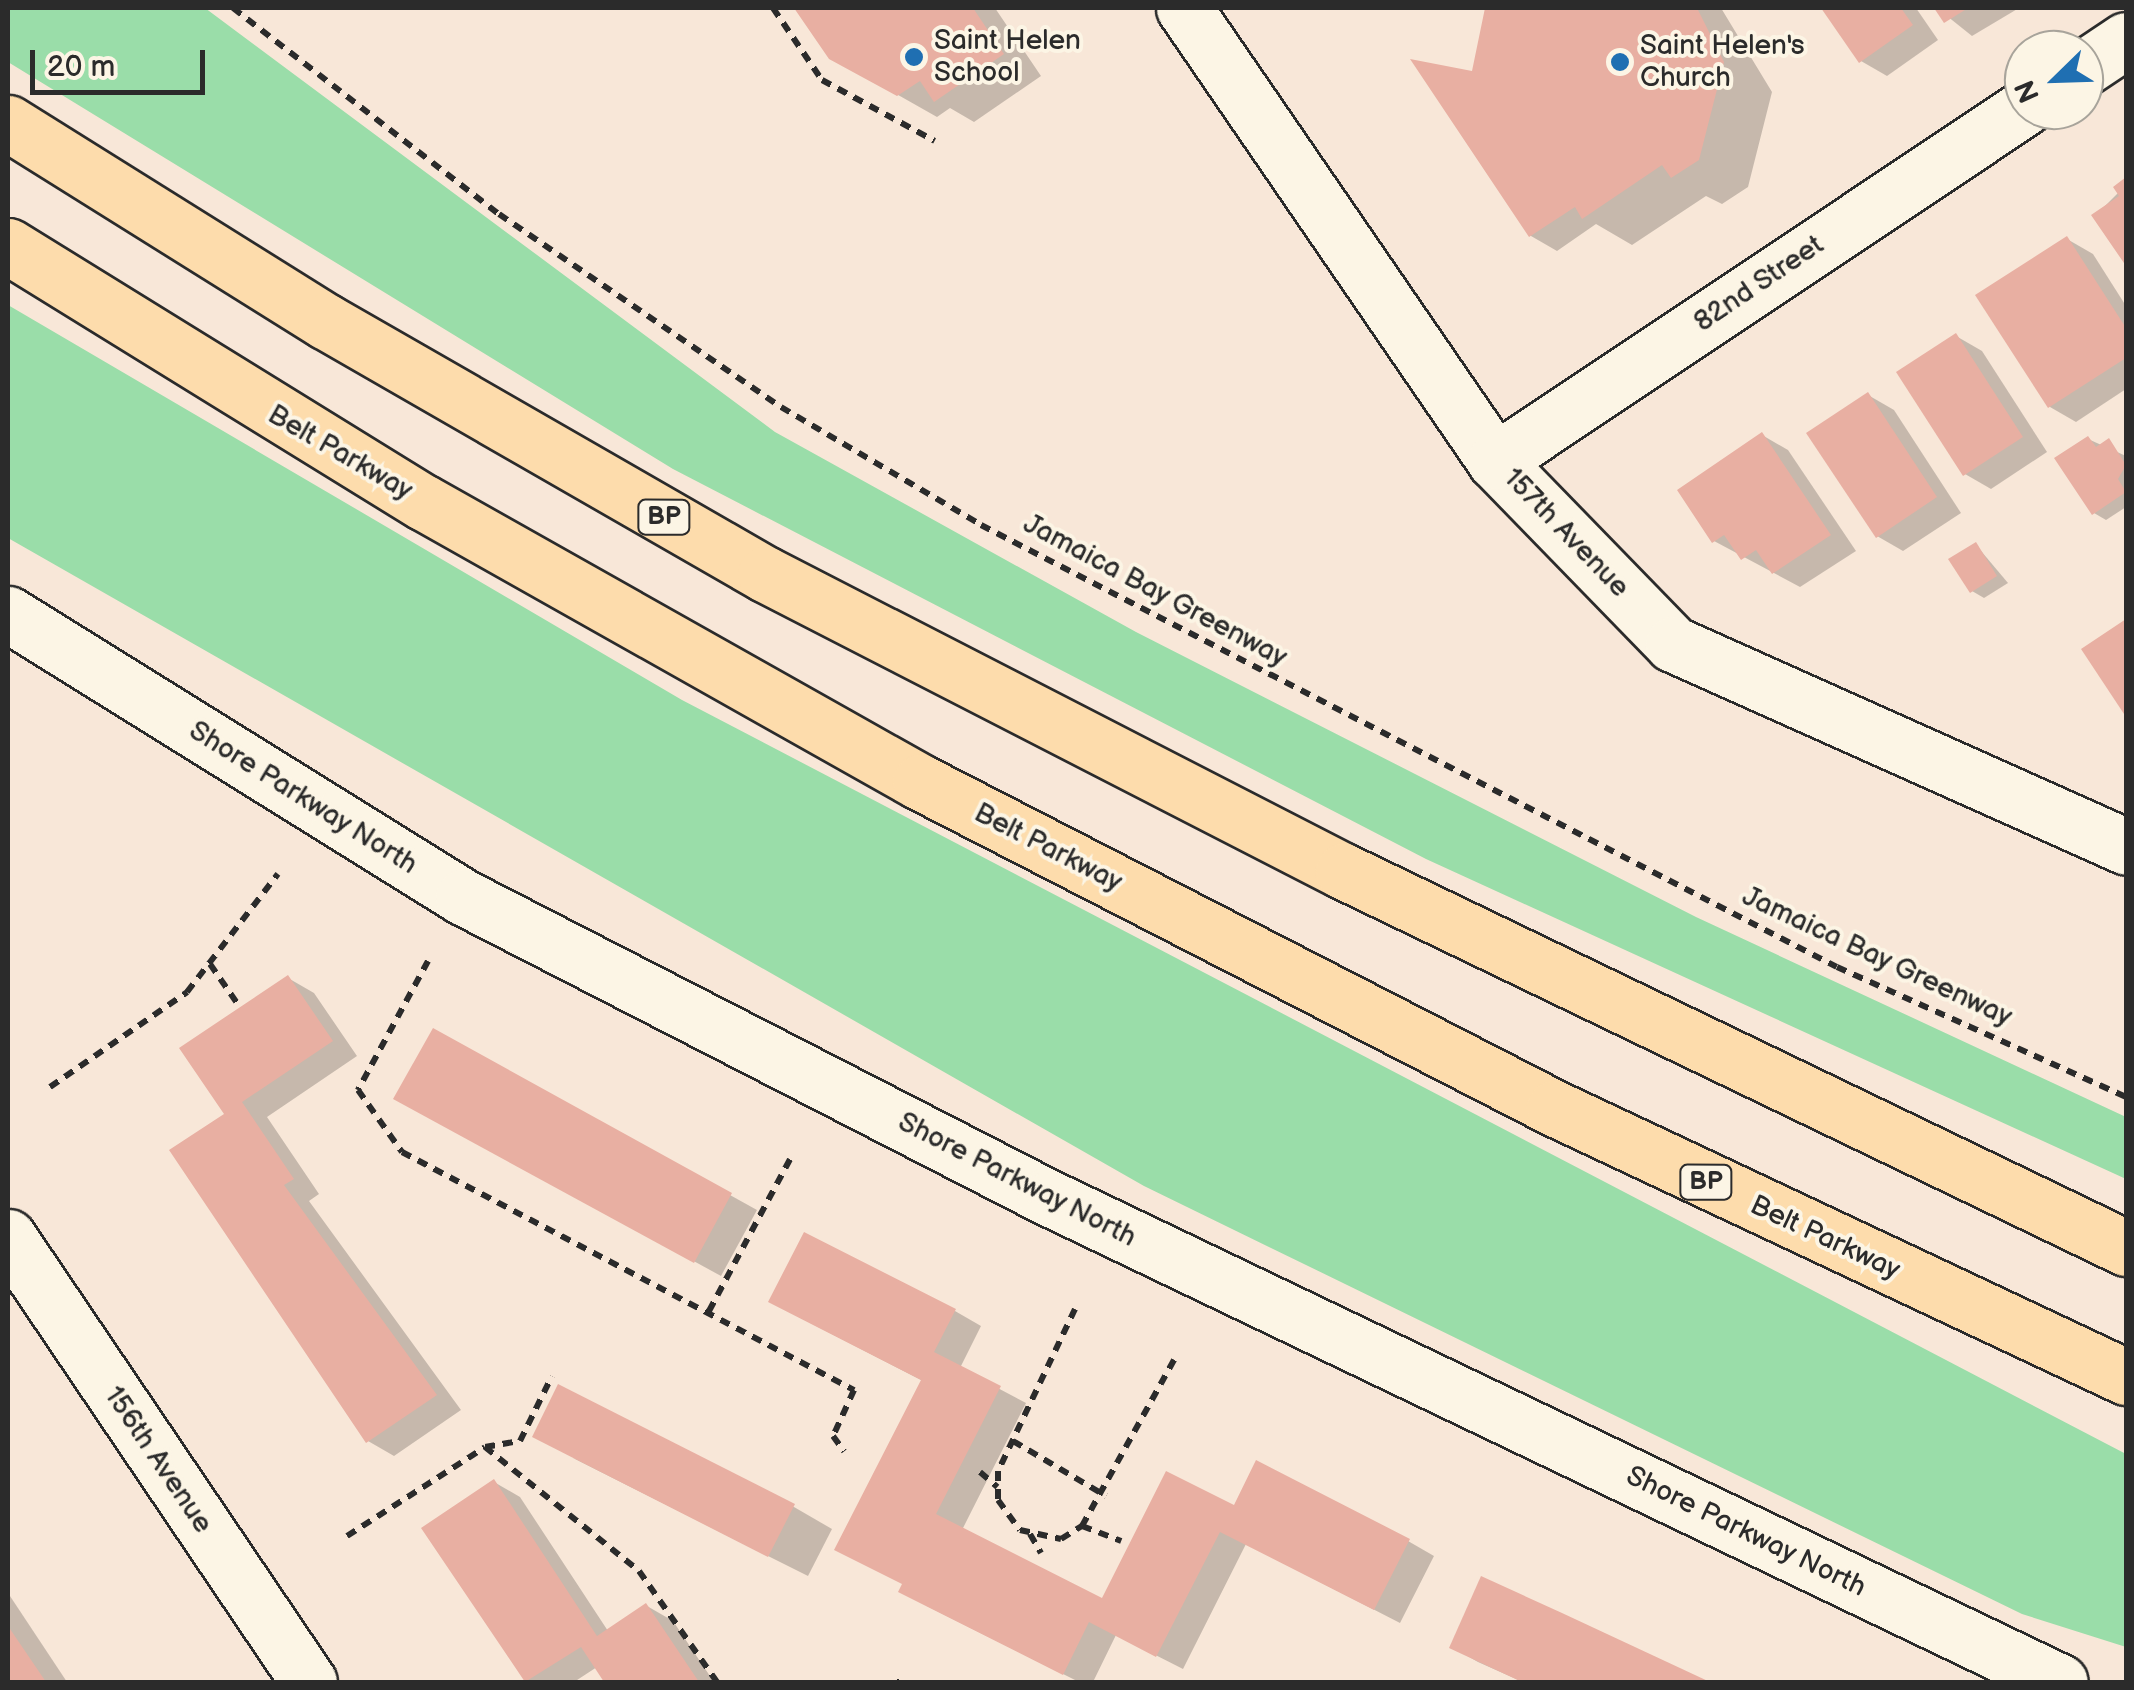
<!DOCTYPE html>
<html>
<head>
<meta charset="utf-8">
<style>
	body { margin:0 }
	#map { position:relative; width:2134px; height:1690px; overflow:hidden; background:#f8e7d8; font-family:"Balsamiq Sans",sans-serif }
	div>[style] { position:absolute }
	.green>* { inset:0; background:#9adda9 }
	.shadow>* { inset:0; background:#0003 }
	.building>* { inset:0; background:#e8afa2 }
	.path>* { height:6px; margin-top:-3px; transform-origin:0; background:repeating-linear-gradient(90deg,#2b2b2b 0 10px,transparent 0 18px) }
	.roads { filter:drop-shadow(2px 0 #2b2b2b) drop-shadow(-2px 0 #2b2b2b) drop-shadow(0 2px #2b2b2b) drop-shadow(0 -2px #2b2b2b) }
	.minor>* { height:55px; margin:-27.5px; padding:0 27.5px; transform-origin:27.5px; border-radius:27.5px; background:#fcf5e5 }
	.highway>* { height:55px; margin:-27.5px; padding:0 27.5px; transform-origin:27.5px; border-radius:27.5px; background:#fddcac }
	.dots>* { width:28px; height:28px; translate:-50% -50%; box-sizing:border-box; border:5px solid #fcf5e5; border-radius:50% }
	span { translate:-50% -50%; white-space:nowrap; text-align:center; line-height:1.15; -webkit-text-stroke:8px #fcf5e5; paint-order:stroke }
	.shield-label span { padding:2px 8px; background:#fcf5e5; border:2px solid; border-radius:8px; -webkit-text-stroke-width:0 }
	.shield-label { font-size:25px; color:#2b2b2b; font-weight:700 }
	.poi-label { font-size:28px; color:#2b2b2b }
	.left { translate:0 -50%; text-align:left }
	.street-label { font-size:28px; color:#2b2b2b }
	.frame { position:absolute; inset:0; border:10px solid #2b2b2b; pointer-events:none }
	.north { position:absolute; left:2004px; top:30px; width:100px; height:100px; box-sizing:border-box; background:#fcf5e5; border:2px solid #a8a49b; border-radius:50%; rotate:247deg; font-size:28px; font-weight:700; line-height:40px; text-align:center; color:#2b2b2b }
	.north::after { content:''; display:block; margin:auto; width:35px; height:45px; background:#1f6fb2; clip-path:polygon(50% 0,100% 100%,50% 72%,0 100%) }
	.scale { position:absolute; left:30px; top:50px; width:175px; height:45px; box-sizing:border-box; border:5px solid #2b2b2b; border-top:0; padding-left:12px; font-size:30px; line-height:35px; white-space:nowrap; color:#2b2b2b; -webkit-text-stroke:8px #fcf5e5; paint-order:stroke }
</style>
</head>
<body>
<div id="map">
	<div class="green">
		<div style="clip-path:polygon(8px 8px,205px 8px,775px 432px,1136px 632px,1696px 917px,2126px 1117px,2126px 1179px,1426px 859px,673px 469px,8px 62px)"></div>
		<div style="clip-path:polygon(8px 305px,682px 700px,2126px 1454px,2126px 1647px,2022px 1614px,1144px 1186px,8px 538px)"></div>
	</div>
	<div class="shadow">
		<div style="clip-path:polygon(797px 8px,995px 8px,1041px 76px,974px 122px,950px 108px,937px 117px,831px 57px)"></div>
		<div style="clip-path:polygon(1488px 8px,1721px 8px,1772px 92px,1748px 187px,1722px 204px,1706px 196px,1632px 245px,1596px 224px,1557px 251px,1531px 236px,1474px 74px)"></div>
		<div style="clip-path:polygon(1824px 8px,1916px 8px,1938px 40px,1887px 76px,1861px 61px)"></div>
		<div style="clip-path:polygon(1937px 8px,2019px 8px,1972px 36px)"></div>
		<div style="clip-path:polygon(2126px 185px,2126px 258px,2098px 213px)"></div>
		<div style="clip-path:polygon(2067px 239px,2093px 254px,2126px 306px,2126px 389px,2076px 422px,2050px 407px)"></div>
		<div style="clip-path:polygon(1956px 336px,1982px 351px,2047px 452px,1991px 489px,1965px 474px)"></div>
		<div style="clip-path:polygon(1868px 395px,1894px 410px,1961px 513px,1903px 551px,1877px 536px)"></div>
		<div style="clip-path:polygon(1762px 435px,1788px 450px,1856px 551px,1800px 587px,1714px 541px)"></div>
		<div style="clip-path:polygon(2088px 439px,2126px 456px,2126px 507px,2106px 520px,2094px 513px)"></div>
		<div style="clip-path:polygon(1976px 545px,2008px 583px,1984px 598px,1972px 591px)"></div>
		<div style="clip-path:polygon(288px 978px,314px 993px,357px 1056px,267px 1117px,319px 1194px,309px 1201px,461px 1410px,394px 1456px,368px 1441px,227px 1115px)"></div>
		<div style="clip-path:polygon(434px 1031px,757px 1210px,721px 1276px,423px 1113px)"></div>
		<div style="clip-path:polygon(955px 1311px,981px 1326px,960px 1368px,1026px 1403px,962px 1530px,1103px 1601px,1235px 1508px,1408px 1541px,1434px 1556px,1400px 1623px,1246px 1544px,1183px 1669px,1116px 1635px,1093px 1682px,1079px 1682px,927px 1606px,905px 1584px,923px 1381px,797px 1316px)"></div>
		<div style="clip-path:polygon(573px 1458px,794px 1507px,832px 1529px,808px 1576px)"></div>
		<div style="clip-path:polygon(494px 1482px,520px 1497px,608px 1631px,647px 1606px,673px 1621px,714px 1682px,607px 1682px,597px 1667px,574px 1682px,527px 1681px,425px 1528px)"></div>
		<div style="clip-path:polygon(1483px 1579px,1704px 1682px,1523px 1682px,1478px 1662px,1452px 1647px)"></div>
		<div style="clip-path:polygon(8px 1593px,67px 1682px,8px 1682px)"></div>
	</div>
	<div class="building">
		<div style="clip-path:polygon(794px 8px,973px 8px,1004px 54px,934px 102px,920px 81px,897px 96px,829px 59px)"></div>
		<div style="clip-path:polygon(1485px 8px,1697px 8px,1724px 62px,1699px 160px,1671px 178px,1662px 165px,1582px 219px,1575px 207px,1529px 237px,1410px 59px,1472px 71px)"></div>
		<div style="clip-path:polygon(1821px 8px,1901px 8px,1913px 25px,1859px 63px)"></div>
		<div style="clip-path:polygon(1934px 8px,1968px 8px,1944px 23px)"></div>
		<div style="clip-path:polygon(2126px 177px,2126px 266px,2091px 215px,2119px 196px,2113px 187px)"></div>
		<div style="clip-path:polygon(2067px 236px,2126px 328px,2126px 358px,2048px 408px,1975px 295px)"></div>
		<div style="clip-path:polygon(1956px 333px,2023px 437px,1963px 476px,1896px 372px)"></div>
		<div style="clip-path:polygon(1868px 392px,1937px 497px,1876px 538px,1806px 433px)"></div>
		<div style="clip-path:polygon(1762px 432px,1831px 535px,1772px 574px,1756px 550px,1741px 560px,1724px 535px,1712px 543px,1677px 490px)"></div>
		<div style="clip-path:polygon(2088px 436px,2096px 447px,2109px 438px,2126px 465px,2118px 479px,2126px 492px,2092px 515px,2054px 458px)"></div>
		<div style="clip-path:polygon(1976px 542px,1997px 576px,1970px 593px,1948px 559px)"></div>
		<div style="clip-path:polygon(2126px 619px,2126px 717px,2081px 649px)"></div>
		<div style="clip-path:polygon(288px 975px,333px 1041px,242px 1102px,294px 1179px,284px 1185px,437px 1395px,366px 1443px,169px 1150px,224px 1114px,179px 1048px)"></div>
		<div style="clip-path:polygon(433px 1028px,732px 1193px,694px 1263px,393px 1099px)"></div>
		<div style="clip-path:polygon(804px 1232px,956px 1309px,934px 1352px,1001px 1386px,936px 1514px,1102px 1598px,1166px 1471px,1234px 1505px,1256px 1460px,1410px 1539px,1374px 1610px,1220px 1532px,1156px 1657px,1089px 1622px,1063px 1675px,898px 1592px,902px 1584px,834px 1550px,921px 1380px,768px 1302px)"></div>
		<div style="clip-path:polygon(558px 1384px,795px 1504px,768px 1557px,532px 1437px)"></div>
		<div style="clip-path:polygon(494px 1479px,597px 1636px,646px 1603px,699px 1682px,604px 1682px,581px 1647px,525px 1682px,421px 1528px)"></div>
		<div style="clip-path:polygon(1481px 1576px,1562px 1613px,1710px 1682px,1522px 1682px,1449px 1648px)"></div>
		<div style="clip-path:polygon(8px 1626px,46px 1682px,8px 1682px)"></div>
	</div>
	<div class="path">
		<div style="left:233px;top:8px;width:336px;rotate:37.8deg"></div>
		<div style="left:499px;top:214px;width:342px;rotate:34.4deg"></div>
		<div style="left:781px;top:407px;width:232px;rotate:30.5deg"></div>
		<div style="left:981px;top:525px;width:963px;rotate:27.31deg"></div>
		<div style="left:1837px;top:967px;width:317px;rotate:24.2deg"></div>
		<div style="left:773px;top:8px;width:87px;rotate:55.8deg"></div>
		<div style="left:822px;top:80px;width:128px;rotate:28.4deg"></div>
		<div style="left:428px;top:961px;width:147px;rotate:118.5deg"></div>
		<div style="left:358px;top:1090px;width:76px;rotate:54.6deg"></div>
		<div style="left:402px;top:1152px;width:511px;rotate:27.77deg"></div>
		<div style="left:854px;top:1390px;width:51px;rotate:114.5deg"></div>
		<div style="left:833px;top:1436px;width:19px;rotate:54deg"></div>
		<div style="left:210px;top:964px;width:47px;rotate:55.3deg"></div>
		<div style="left:50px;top:1087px;width:167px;rotate:-34.7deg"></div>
		<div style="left:187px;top:992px;width:149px;rotate:-52.4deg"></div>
		<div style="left:1075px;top:1309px;width:179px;rotate:115.4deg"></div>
		<div style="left:998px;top:1471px;width:29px;rotate:90deg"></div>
		<div style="left:998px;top:1500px;width:37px;rotate:54deg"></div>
		<div style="left:1020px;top:1530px;width:42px;rotate:12.4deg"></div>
		<div style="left:1061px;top:1539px;width:25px;rotate:-32deg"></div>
		<div style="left:1082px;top:1526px;width:190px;rotate:-61deg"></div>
		<div style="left:709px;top:1311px;width:172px;rotate:-61.9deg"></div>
		<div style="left:1013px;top:1441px;width:108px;rotate:30.6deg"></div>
		<div style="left:485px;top:1447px;width:198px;rotate:38.8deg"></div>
		<div style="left:639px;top:1571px;width:136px;rotate:54.9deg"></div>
		<div style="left:980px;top:1472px;width:23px;rotate:41deg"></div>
		<div style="left:1082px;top:1526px;width:42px;rotate:21deg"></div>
		<div style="left:1030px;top:1534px;width:22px;rotate:60deg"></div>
		<div style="left:347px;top:1536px;width:164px;rotate:-32.8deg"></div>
		<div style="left:485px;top:1447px;width:36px;rotate:-10deg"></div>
		<div style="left:520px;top:1441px;width:72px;rotate:-63.8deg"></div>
		<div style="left:897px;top:1682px;width:2px"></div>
	</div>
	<div class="roads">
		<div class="minor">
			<div style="left:1184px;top:8px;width:549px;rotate:55.53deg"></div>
			<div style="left:1495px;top:461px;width:255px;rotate:45.8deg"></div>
			<div style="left:1673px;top:644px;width:496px;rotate:24.1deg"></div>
			<div style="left:2084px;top:68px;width:50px;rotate:-33.7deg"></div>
			<div style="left:1495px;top:461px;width:636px;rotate:-33.72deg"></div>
			<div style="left:8px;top:614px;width:536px;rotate:31.88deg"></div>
			<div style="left:463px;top:897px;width:654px;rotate:27.19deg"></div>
			<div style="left:1045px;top:1196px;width:1125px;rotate:25.59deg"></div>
			<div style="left:8px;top:1237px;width:537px;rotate:55.93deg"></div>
		</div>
		<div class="highway">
			<div style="left:8px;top:123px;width:374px;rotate:32deg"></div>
			<div style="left:325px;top:321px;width:508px;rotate:29.9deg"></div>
			<div style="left:765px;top:574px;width:650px;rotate:27.2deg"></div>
			<div style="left:1343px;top:871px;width:869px;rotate:25.71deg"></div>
			<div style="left:8px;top:246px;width:488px;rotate:31.7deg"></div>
			<div style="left:423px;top:502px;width:570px;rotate:29.4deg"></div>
			<div style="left:920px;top:782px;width:713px;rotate:27.21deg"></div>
			<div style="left:1554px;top:1108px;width:632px;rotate:25.19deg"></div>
		</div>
	</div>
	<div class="dots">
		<div style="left:914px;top:57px;background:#1f6fb2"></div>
		<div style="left:1620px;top:62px;background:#1f6fb2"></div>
	</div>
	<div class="shield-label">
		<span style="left:664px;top:517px">BP</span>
		<span style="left:1706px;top:1182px">BP</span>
	</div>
	<div class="poi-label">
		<span class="left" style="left:934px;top:57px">Saint Helen<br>School</span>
		<span class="left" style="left:1640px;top:62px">Saint Helen's<br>Church</span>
	</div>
	<div class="street-label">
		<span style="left:1759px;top:284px;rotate:-34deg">82nd Street</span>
		<span style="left:340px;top:453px;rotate:30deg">Belt Parkway</span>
		<span style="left:1566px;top:533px;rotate:46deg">157th Avenue</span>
		<span style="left:1155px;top:591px;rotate:28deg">Jamaica Bay Greenway</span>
		<span style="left:303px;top:798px;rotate:32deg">Shore Parkway North</span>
		<span style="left:1048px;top:848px;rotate:27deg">Belt Parkway</span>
		<span style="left:1877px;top:957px;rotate:25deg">Jamaica Bay Greenway</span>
		<span style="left:1017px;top:1180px;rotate:27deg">Shore Parkway North</span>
		<span style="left:1825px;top:1238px;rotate:25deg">Belt Parkway</span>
		<span style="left:158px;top:1460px;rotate:56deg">156th Avenue</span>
		<span style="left:1746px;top:1532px;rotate:26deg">Shore Parkway North</span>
	</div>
	<div class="frame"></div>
	<div class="north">N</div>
	<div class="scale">20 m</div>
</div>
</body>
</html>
